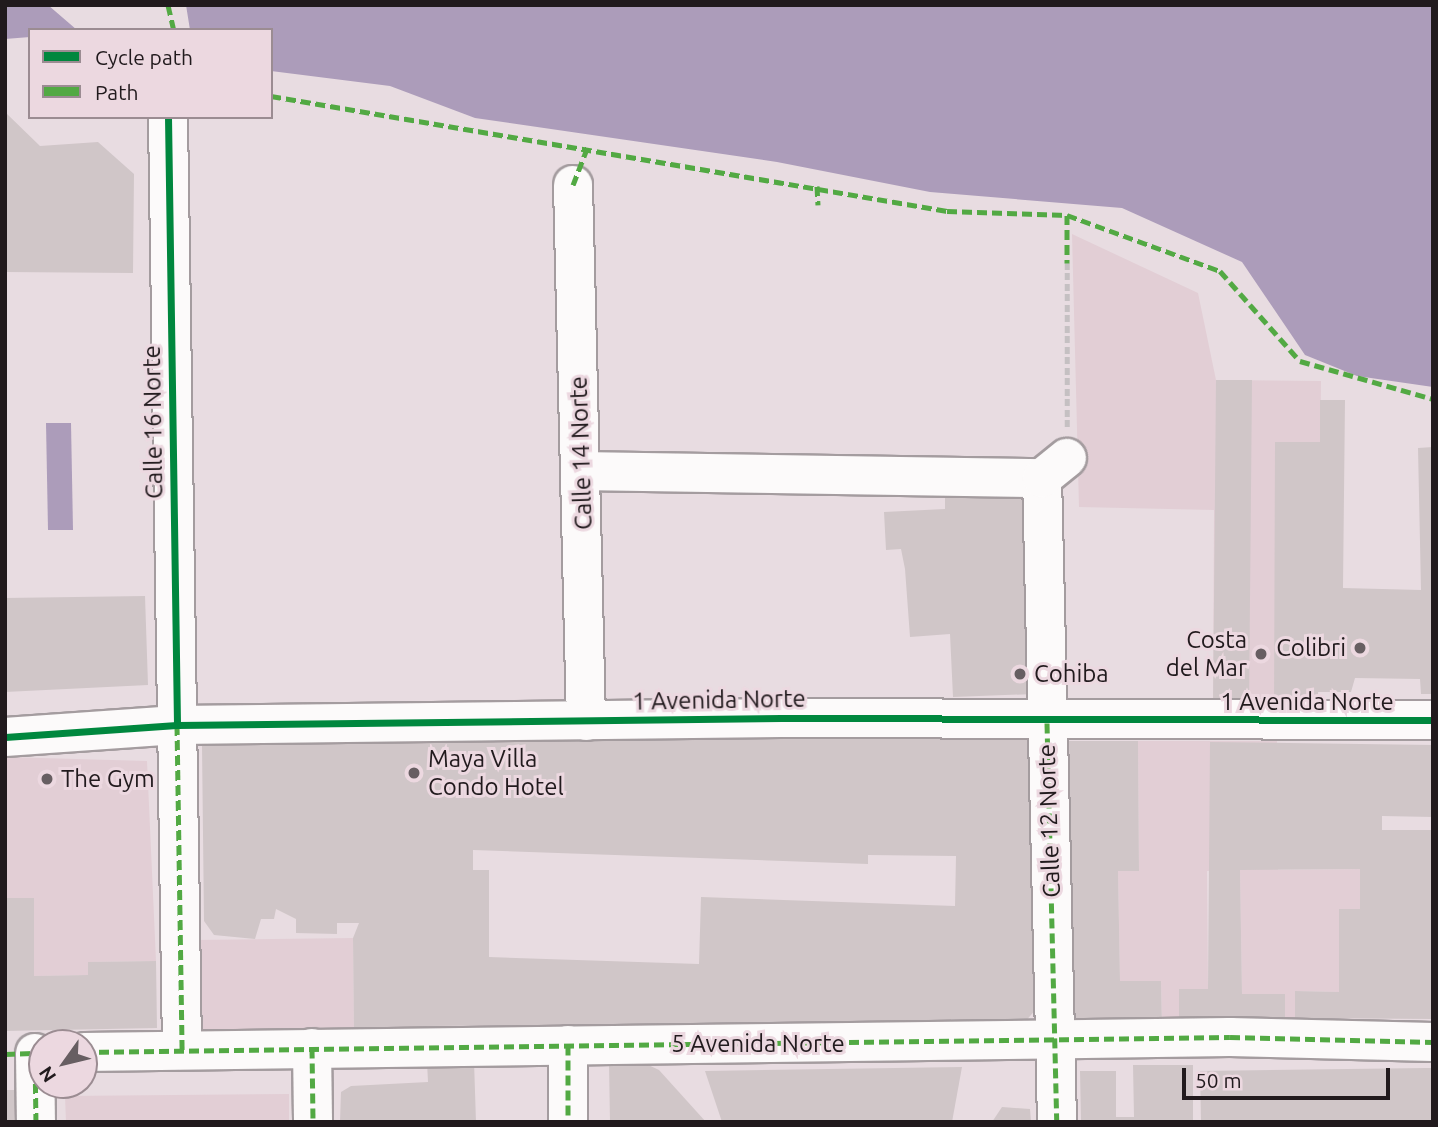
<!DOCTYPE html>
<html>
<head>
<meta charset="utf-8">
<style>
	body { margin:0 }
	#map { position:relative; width:1438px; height:1127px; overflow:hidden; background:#e8dce1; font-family:Ubuntu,sans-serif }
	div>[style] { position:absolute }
	.built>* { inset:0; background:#e2ced5 }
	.water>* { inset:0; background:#ac9cba }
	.building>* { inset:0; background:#d0c6c8 }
	.path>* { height:4.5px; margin-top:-2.25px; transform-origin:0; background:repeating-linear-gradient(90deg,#c5c0c2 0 7px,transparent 0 10.5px) }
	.roads { filter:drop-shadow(2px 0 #a49c9f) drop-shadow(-2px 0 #a49c9f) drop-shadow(0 2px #a49c9f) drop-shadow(0 -2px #a49c9f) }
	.minor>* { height:38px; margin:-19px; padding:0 19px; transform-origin:19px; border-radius:19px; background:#fcfafa }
	.quiet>* { height:5px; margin-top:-2.5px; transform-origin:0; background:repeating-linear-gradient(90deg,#52a943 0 10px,transparent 0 15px) }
	.cycleway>* { height:7px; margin:-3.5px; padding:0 3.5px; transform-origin:3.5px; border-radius:3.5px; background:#00873e }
	.dots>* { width:19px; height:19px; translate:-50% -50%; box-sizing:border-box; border:4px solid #ecd8e0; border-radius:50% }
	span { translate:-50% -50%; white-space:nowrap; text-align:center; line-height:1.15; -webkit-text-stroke:6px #ecd8e0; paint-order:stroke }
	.street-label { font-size:24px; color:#211a1d }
	.poi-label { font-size:24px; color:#211a1d }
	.right { translate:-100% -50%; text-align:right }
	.left { translate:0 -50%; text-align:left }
	.frame { position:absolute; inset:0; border:7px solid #211a1d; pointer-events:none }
	.legend { position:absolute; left:28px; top:28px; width:245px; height:91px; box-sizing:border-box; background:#ecd8e0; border:2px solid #9b8c92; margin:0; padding:9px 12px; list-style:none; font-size:21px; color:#211a1d }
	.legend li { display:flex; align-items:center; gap:14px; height:35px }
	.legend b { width:35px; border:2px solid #9b8c92 }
	.north { position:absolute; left:28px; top:1029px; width:70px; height:70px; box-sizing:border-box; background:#ecd8e0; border:2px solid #9b8c92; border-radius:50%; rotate:236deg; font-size:19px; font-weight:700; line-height:28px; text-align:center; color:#211a1d }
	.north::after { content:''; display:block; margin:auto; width:24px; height:32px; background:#675e62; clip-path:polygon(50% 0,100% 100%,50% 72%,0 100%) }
	.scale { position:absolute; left:1182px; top:1068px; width:208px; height:32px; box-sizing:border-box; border:4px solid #211a1d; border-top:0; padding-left:9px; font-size:21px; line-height:24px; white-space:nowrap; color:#211a1d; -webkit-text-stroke:5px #ecd8e0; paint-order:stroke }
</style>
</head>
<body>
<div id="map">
	<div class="built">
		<div style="clip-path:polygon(1072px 234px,1198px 293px,1216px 380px,1321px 381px,1318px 711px,1213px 709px,1214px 510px,1079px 507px)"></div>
		<div style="clip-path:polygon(1138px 741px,1277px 741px,1278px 870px,1360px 869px,1360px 909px,1339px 909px,1339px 992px,1296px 991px,1295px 1018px,1285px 1018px,1285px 994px,1242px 994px,1240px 870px,1207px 871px,1208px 989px,1179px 989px,1179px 1019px,1162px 1019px,1161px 981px,1120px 981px,1118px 871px,1139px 871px)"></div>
		<div style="clip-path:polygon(5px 757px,147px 761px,156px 961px,89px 962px,88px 975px,34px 976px,34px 899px,5px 898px)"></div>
		<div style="clip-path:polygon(353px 938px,354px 1038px,199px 1038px,196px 940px)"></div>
		<div style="clip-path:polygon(289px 1094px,289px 1122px,66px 1122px,65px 1096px)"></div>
	</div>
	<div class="water">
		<div style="clip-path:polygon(5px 5px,48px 5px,77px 30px,30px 30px,30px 37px,5px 39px)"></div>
		<div style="clip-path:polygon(186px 5px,1433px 5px,1433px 387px,1357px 376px,1305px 355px,1242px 262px,1122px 208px,930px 192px,777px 162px,475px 118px,390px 86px,271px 71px,271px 30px,190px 30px)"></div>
		<div style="clip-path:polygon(46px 423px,71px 423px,73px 530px,48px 530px)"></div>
	</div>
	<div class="building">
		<div style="clip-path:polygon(5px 112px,40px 146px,98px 142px,134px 174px,133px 273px,5px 272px)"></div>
		<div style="clip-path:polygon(1216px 380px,1252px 380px,1249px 709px,1213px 709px)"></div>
		<div style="clip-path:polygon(1320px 400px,1345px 400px,1343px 588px,1421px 590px,1418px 448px,1433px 447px,1433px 694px,1421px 694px,1420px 679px,1355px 678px,1351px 692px,1318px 692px,1318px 711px,1274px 709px,1275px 442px,1320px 442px)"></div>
		<div style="clip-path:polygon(945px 494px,1032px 496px,1035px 694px,953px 697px,950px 634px,910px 637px,905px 569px,901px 549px,886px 550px,884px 512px,945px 509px)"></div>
		<div style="clip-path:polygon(145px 596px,148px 685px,5px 692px,5px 598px)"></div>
		<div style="clip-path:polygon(evenodd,710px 737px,1034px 737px,1038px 1007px,1023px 1024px,951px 1019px,951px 1038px,602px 1025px,427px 1026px,426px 1038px,354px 1038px,353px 938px,359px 923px,337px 923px,337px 934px,296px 933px,296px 919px,276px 909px,274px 919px,261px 919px,255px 939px,214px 935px,204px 921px,202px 746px,710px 737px,473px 850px,868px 864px,868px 855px,956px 856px,955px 906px,701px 897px,699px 964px,489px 957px,489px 870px,473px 870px,473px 850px)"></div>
		<div style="clip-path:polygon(1069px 741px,1138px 741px,1139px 871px,1118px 871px,1120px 981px,1161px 981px,1162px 1026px,1072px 1027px)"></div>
		<div style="clip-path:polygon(1210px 742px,1433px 745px,1433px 817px,1382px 816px,1382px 830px,1433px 830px,1433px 1019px,1295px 1018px,1295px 991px,1339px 992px,1339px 909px,1360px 909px,1360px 869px,1240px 870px,1242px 994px,1285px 994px,1285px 1018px,1179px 1019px,1179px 989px,1208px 989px)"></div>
		<div style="clip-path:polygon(5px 898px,34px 898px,34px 976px,88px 975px,88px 962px,156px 961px,157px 1028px,5px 1031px)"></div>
		<div style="clip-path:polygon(474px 1061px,476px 1122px,340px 1122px,341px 1092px,351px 1086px,428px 1082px,427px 1062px)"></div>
		<div style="clip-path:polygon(609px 1062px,642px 1062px,659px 1070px,706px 1122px,610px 1122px)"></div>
		<div style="clip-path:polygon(1133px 1065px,1193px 1065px,1193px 1122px,1081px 1122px,1080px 1071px,1116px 1071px,1116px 1117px,1134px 1117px)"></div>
		<div style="clip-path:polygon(962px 1067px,952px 1122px,722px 1122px,705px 1071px)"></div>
		<div style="clip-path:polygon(1426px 1068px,1433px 1068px,1433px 1122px,1201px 1122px,1200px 1071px)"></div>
		<div style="clip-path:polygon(5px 1090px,15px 1090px,16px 1122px,5px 1122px)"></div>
		<div style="clip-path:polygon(1002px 1107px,1030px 1109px,1031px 1122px,992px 1122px)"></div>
	</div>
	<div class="path">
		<div style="left:1067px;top:427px;width:164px;rotate:-90deg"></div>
	</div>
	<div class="roads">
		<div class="minor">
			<div style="left:168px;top:117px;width:933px;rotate:89.14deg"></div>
			<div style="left:573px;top:185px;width:536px;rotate:88.61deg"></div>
			<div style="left:582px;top:471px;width:460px;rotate:0.9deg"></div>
			<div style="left:5px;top:737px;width:172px;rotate:-4deg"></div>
			<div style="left:177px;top:725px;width:604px;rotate:-0.66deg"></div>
			<div style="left:781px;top:718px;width:652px;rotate:0.18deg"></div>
			<div style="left:568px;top:1045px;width:77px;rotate:90deg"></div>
			<div style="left:312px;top:1048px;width:74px;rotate:89.2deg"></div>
			<div style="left:84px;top:1052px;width:1146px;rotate:-0.75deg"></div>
			<div style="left:1230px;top:1037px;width:203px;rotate:1.4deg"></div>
			<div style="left:35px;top:1053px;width:69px;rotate:89.2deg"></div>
			<div style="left:1057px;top:1122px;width:644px;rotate:-91.33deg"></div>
			<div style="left:1042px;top:478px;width:32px;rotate:-39deg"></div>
		</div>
	</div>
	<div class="quiet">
		<div style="left:168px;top:5px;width:26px;rotate:77deg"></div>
		<div style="left:271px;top:96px;width:686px;rotate:9.65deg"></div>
		<div style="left:947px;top:211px;width:120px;rotate:1.9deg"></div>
		<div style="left:1067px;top:215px;width:163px;rotate:20.1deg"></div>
		<div style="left:1220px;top:271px;width:120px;rotate:48.4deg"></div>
		<div style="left:1300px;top:361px;width:138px;rotate:15.9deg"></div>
		<div style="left:573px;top:185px;width:42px;rotate:-69deg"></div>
		<div style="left:817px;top:186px;width:19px;rotate:87deg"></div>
		<div style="left:1067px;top:215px;width:48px;rotate:90deg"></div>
		<div style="left:1047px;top:723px;width:399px;rotate:88.6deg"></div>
		<div style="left:177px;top:725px;width:325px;rotate:89.1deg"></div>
		<div style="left:568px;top:1045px;width:77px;rotate:90deg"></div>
		<div style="left:312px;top:1048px;width:74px;rotate:89.2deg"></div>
		<div style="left:84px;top:1052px;width:1146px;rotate:-0.75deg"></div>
		<div style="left:1230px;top:1037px;width:203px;rotate:1.4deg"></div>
		<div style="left:35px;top:1053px;width:69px;rotate:89.2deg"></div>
		<div style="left:5px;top:1054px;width:35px;rotate:-2deg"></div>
	</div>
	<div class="cycleway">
		<div style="left:168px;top:117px;width:608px;rotate:89.15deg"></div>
		<div style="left:5px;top:737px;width:172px;rotate:-4deg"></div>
		<div style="left:177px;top:725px;width:604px;rotate:-0.66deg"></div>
		<div style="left:781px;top:718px;width:652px;rotate:0.18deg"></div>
	</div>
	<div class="dots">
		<div style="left:1360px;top:648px;background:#675e62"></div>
		<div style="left:1261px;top:654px;background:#675e62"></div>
		<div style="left:1020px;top:674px;background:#675e62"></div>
		<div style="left:414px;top:773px;background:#675e62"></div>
		<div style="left:47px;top:779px;background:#675e62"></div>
	</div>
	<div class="street-label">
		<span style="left:153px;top:422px;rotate:-91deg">Calle 16 Norte</span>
		<span style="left:581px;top:453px;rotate:-92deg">Calle 14 Norte</span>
		<span style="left:719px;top:700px;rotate:-1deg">1 Avenida Norte</span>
		<span style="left:1307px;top:702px">1 Avenida Norte</span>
		<span style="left:1049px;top:821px;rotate:-92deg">Calle 12 Norte</span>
		<span style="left:758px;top:1044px">5 Avenida Norte</span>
	</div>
	<div class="poi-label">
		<span class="right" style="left:1247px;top:654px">Costa<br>del Mar</span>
		<span class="right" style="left:1346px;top:648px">Colibri</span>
		<span class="left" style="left:1034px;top:674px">Cohiba</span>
		<span class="left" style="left:428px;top:773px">Maya Villa<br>Condo Hotel</span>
		<span class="left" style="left:61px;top:779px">The Gym</span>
	</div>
	<div class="frame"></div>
	<ul class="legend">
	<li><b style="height:9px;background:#00873e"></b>Cycle path</li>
	<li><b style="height:9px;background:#52a943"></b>Path</li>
	</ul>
	<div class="north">N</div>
	<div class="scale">50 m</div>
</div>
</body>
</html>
